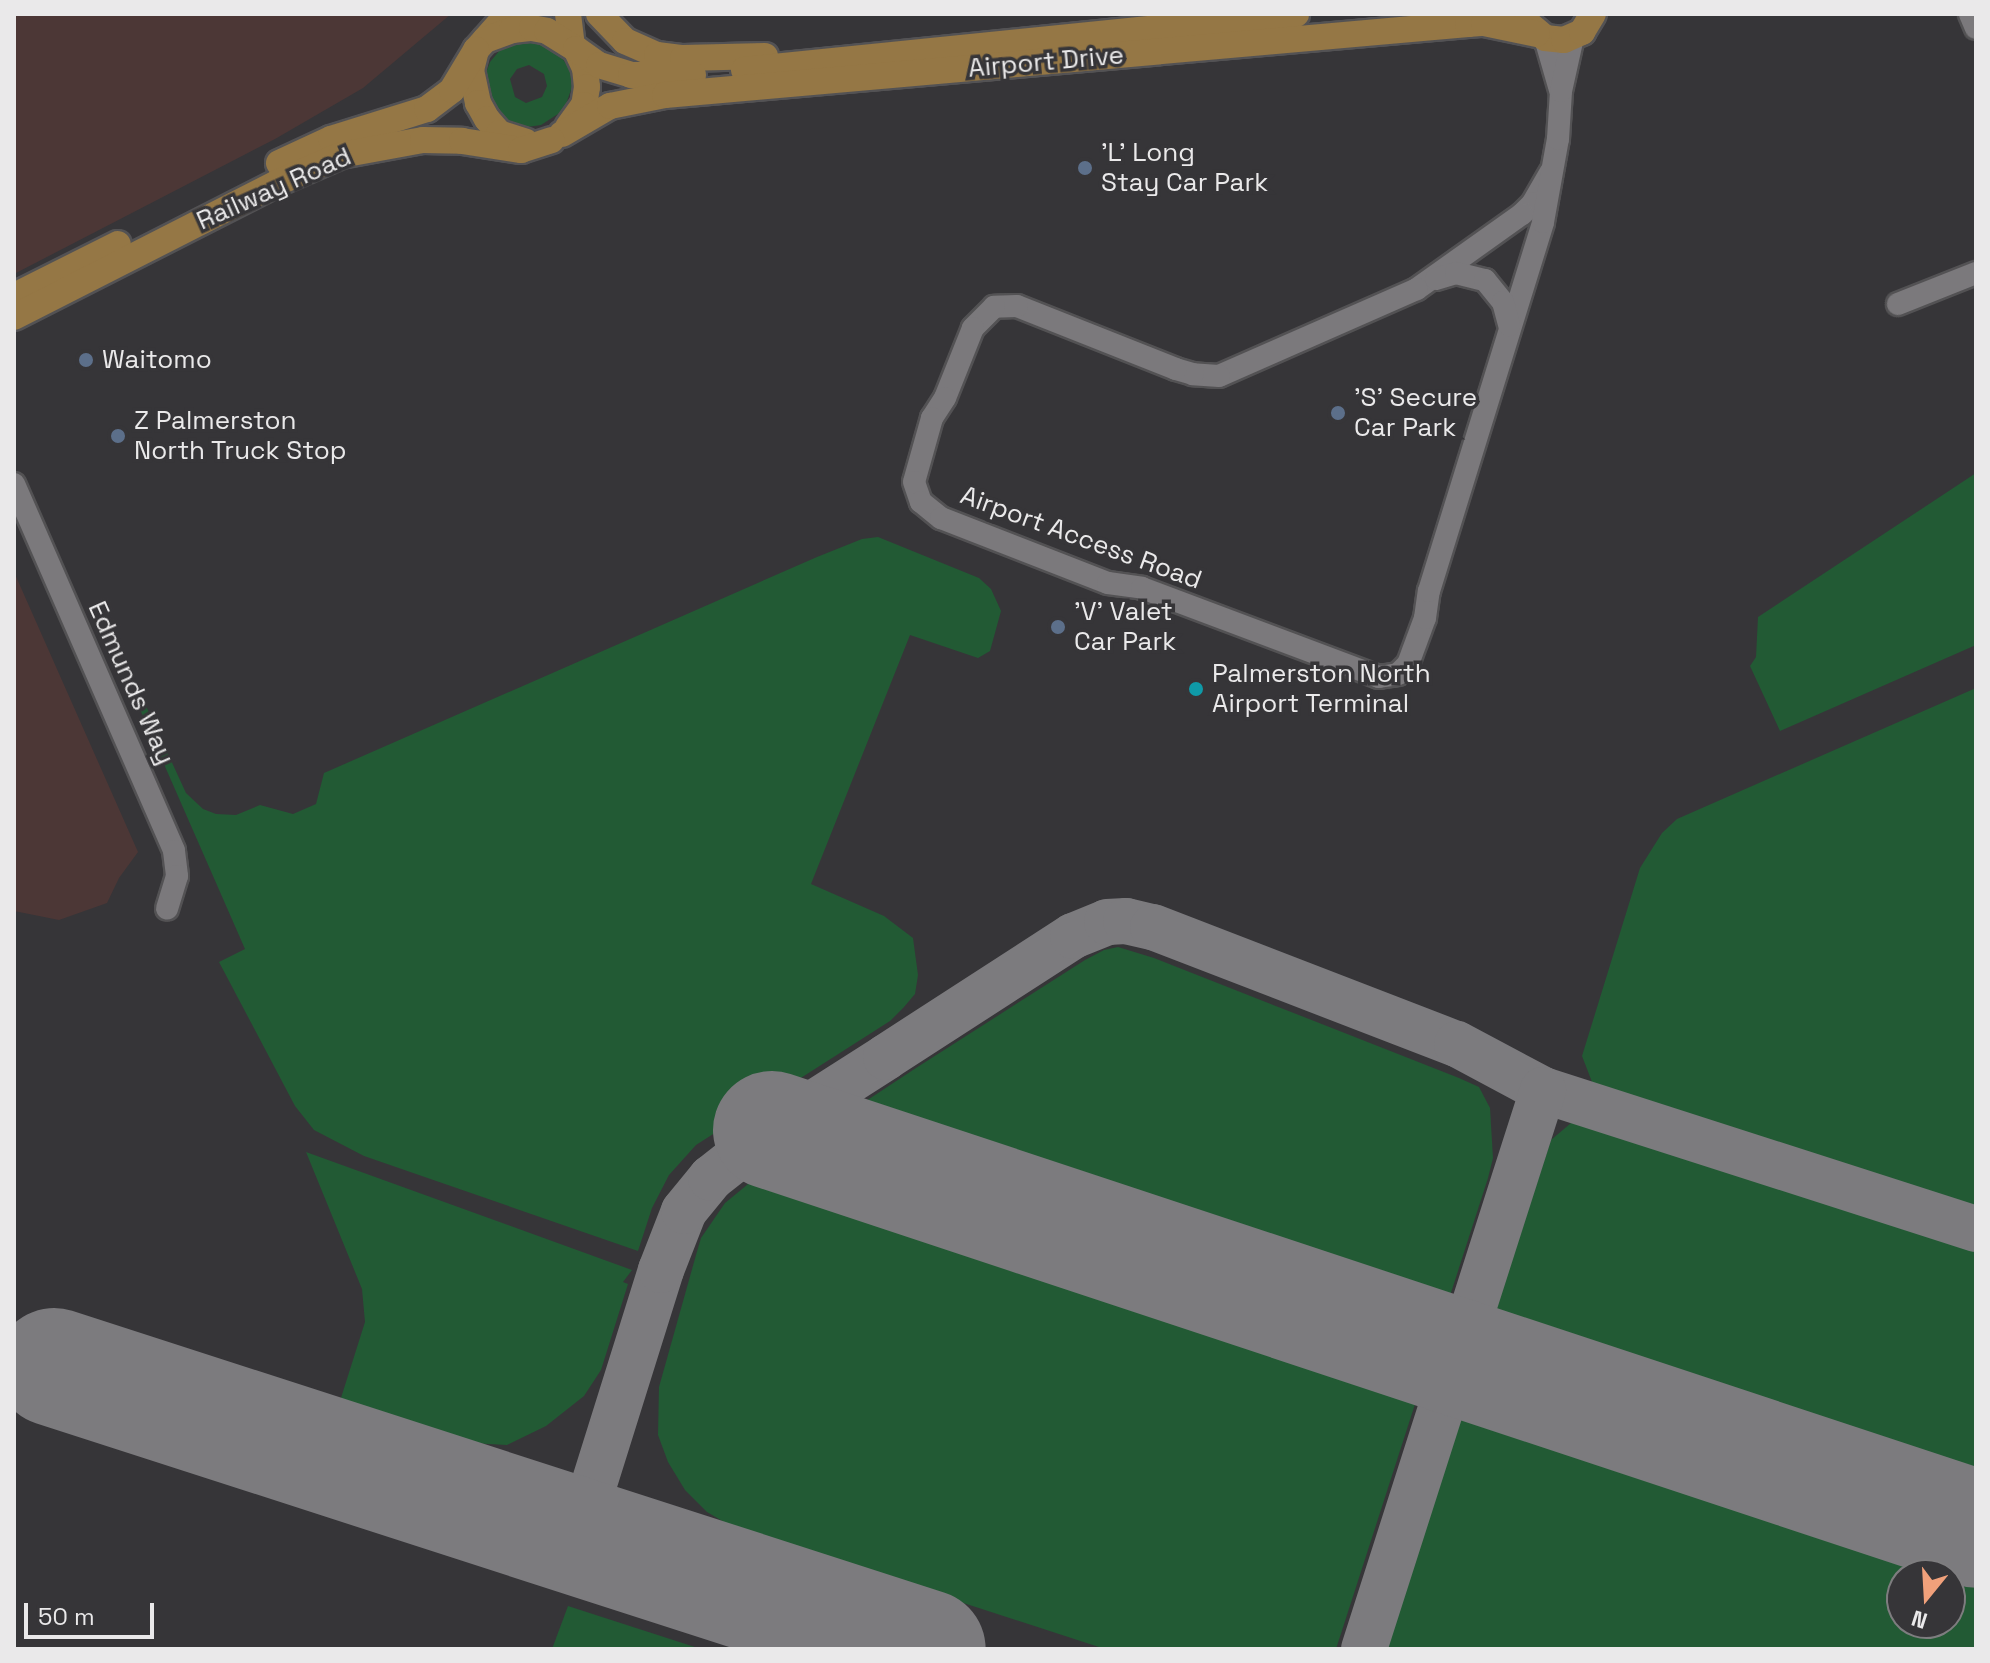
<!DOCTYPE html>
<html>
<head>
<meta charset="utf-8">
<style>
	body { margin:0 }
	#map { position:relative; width:1990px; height:1663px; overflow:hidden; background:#363538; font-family:"Space Grotesk",sans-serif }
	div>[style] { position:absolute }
	.industrial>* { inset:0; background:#4c3736 }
	.green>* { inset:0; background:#225a34 }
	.taxiway>* { height:46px; margin:-23px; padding:0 23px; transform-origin:23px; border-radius:23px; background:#7c7b7e }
	.runway>* { height:118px; margin:-59px; padding:0 59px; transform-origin:59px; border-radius:59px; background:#7c7b7e }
	.roads { filter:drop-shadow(2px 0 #535254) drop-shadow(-2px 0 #535254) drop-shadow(0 2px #535254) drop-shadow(0 -2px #535254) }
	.minor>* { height:22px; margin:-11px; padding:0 11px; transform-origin:11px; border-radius:11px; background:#7b797c }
	.major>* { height:26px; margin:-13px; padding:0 13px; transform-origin:13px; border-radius:13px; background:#957745 }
	.dots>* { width:22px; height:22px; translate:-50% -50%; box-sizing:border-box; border:4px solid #363538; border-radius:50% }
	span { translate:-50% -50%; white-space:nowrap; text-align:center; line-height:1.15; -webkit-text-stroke:7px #363538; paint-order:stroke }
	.street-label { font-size:26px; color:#eae9ea }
	.poi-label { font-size:26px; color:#eae9ea }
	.left { translate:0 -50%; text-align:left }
	.frame { position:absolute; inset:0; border:16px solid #eae9ea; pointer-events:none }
	.north { position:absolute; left:1886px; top:1559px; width:80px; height:80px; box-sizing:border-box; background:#363538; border:2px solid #7e7d7f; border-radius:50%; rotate:198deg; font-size:22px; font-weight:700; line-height:32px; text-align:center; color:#eae9ea }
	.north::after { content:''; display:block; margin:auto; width:28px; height:36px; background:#f1a17b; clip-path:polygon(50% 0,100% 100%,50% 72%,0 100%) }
	.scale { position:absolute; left:24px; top:1603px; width:130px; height:36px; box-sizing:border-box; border:4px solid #eae9ea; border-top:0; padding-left:10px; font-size:24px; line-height:28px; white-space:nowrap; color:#eae9ea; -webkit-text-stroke:6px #363538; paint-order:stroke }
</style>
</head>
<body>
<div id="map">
	<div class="industrial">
		<div style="clip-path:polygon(14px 14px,451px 14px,363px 88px,275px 139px,14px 274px)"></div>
		<div style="clip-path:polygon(14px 572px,138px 852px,119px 878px,107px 903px,59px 920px,14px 911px)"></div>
	</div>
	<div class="green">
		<div style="clip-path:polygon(evenodd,528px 39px,555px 48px,571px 71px,573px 84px,564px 110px,541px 125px,527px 127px,500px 117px,491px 105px,485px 76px,490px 62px,500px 50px,513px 42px,528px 39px,529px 65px,544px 74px,547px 86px,542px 97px,526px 103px,515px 97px,510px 79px,517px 69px,529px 65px)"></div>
		<div style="clip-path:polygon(1976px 473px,1976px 645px,1780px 731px,1750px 666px,1756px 657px,1758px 617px)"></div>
		<div style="clip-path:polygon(878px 537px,979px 578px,991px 589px,1001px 611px,990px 651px,978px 658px,910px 635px,811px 884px,884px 916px,913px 938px,918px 975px,915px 994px,904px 1007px,890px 1021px,696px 1145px,669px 1175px,652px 1208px,638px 1251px,364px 1156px,314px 1130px,295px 1106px,219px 962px,245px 949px,135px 698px,146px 706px,186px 793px,203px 809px,216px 814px,236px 815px,260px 805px,293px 814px,316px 804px,324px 773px,817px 557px,862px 539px)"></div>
		<div style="clip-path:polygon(1976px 688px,1976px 1214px,1608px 1096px,1610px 1089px,1592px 1082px,1582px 1056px,1640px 868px,1662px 833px,1677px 819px)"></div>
		<div style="clip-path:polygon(1118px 947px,1154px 958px,1459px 1078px,1479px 1087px,1490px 1108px,1493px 1158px,1488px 1178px,1336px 1649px,1105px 1649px,736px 1529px,707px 1512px,685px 1490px,668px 1462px,658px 1435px,659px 1387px,696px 1255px,701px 1238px,725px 1203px,781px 1157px,916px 1068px,1085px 960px,1104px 950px)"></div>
		<div style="clip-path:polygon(evenodd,1583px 1120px,1599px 1122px,1976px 1243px,1976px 1649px,1385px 1649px,1551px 1140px,1571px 1123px,1583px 1120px,1950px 1575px,1950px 1623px,1902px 1623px,1902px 1575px,1950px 1575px)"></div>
		<div style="clip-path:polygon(306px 1152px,632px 1270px,623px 1282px,628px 1284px,601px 1370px,584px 1396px,546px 1426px,507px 1445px,471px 1443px,340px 1401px,365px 1322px,362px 1289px)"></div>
		<div style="clip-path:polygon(568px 1606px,701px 1649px,552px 1649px)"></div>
	</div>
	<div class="taxiway">
		<div style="left:578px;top:1535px;width:278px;rotate:-72.6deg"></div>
		<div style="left:661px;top:1270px;width:63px;rotate:-68.7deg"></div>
		<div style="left:684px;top:1211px;width:43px;rotate:-50.7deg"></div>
		<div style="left:711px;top:1178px;width:78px;rotate:-38.2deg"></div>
		<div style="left:772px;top:1130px;width:135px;rotate:-32.6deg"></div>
		<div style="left:886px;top:1057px;width:223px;rotate:-32.9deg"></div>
		<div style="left:1073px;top:936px;width:37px;rotate:-22deg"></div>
		<div style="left:1107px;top:922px;width:19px;rotate:-3deg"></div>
		<div style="left:1126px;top:921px;width:28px;rotate:13deg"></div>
		<div style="left:1153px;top:927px;width:326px;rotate:21.1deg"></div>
		<div style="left:1457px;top:1044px;width:98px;rotate:28.1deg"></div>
		<div style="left:1543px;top:1090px;width:455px;rotate:17.8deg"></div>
		<div style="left:1364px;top:1649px;width:587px;rotate:-72.24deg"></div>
	</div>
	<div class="runway">
		<div style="left:772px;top:1130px;width:1268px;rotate:18.33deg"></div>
		<div style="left:54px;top:1367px;width:917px;rotate:17.9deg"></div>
	</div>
	<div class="roads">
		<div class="minor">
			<div style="left:1970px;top:14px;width:15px;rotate:67deg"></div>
			<div style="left:1545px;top:38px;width:54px;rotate:73.9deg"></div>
			<div style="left:1550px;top:173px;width:34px;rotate:120deg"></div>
			<div style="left:1533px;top:203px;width:16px;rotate:135deg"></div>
			<div style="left:1522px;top:214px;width:129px;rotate:144.5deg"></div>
			<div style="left:1417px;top:289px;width:216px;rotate:156.3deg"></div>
			<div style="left:1219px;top:376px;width:26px;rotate:-176deg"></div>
			<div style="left:1193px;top:374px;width:18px;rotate:-164deg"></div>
			<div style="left:1176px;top:369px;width:171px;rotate:-158.4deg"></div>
			<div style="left:1017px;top:306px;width:23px;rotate:178deg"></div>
			<div style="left:994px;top:307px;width:30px;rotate:135deg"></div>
			<div style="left:973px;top:328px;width:75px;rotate:111.8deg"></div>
			<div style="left:945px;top:398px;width:24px;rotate:123deg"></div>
			<div style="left:932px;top:418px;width:66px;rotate:105.7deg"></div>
			<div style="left:914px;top:482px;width:21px;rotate:71deg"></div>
			<div style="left:921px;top:502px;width:26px;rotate:39deg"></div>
			<div style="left:941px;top:518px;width:179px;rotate:21.3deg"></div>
			<div style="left:1108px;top:583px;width:34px;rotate:8deg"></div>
			<div style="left:1142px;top:588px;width:253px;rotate:20.6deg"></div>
			<div style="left:1379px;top:677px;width:19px;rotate:-9deg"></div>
			<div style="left:1398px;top:674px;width:14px;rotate:-45deg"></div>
			<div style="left:1408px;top:664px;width:49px;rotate:-69.7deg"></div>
			<div style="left:1425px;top:618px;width:27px;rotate:-82deg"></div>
			<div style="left:1429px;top:591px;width:386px;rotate:-72.8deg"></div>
			<div style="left:1543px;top:222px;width:84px;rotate:-79.8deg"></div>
			<div style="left:1558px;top:139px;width:48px;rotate:-86.4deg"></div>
			<div style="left:1561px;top:91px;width:55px;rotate:-77.5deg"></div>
			<div style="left:1436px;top:279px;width:21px;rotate:-17deg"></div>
			<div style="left:1456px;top:273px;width:30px;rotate:14deg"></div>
			<div style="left:1485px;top:280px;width:28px;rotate:51deg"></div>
			<div style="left:1503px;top:302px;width:24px;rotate:75deg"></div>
			<div style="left:1898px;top:304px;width:84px;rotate:-21.7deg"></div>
			<div style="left:14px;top:484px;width:400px;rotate:66.4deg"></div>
			<div style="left:174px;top:851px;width:25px;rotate:83deg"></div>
			<div style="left:177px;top:876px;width:34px;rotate:107deg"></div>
		</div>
		<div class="major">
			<div style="left:508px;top:14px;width:48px;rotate:131.6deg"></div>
			<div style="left:476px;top:50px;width:21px;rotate:104deg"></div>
			<div style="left:471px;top:70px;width:34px;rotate:78deg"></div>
			<div style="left:478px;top:103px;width:18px;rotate:61deg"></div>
			<div style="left:487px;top:119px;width:18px;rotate:49deg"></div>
			<div style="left:499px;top:133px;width:28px;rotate:18deg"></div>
			<div style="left:568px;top:14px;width:31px;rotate:83deg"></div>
			<div style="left:599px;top:14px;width:37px;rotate:46deg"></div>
			<div style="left:625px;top:41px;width:35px;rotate:24deg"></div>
			<div style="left:657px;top:55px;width:26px;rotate:7deg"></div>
			<div style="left:683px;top:58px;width:82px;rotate:-1.4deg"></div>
			<div style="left:1525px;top:21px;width:26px;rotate:40deg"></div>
			<div style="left:1545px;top:38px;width:19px;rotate:6deg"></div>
			<div style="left:1564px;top:40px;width:20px;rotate:-24deg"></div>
			<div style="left:1582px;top:32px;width:21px;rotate:-59deg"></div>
			<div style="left:485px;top:40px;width:29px;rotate:-20deg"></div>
			<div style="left:512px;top:30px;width:20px;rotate:-6deg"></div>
			<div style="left:532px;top:28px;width:15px;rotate:11deg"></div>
			<div style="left:547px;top:31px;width:34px;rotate:32deg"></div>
			<div style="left:576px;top:49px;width:21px;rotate:65deg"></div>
			<div style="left:585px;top:68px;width:19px;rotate:84deg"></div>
			<div style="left:587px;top:87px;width:18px;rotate:99deg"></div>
			<div style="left:584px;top:105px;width:27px;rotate:126deg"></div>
			<div style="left:576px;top:49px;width:28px;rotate:35deg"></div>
			<div style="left:599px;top:65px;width:34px;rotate:17deg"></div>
			<div style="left:631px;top:75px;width:62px"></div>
			<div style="left:744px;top:70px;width:555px;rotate:-5.79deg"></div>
			<div style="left:562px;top:134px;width:56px;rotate:-30.3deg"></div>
			<div style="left:610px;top:106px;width:56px;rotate:-11.3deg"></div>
			<div style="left:665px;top:95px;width:806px;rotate:-5.05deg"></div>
			<div style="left:1468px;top:24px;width:16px;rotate:-4deg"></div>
			<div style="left:1484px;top:23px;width:54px;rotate:11.7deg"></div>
			<div style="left:279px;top:163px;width:57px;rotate:-24.8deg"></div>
			<div style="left:331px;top:139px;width:101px;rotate:-17.4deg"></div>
			<div style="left:427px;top:109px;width:31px;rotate:-37deg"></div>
			<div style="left:452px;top:90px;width:47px;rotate:-59deg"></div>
			<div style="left:14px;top:296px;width:116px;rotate:-26.6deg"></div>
			<div style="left:14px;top:317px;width:295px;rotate:-27deg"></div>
			<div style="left:277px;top:183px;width:70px;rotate:-23.6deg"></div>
			<div style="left:341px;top:155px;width:83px;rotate:-10.4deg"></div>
			<div style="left:423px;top:140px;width:39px;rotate:1deg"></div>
			<div style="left:462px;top:141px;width:60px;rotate:8.7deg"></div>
			<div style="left:521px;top:150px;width:32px;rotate:-18deg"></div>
		</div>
	</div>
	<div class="dots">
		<div style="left:1085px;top:168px;background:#5c6f8a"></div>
		<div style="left:86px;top:360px;background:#5c6f8a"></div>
		<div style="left:1338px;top:413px;background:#5c6f8a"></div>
		<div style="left:118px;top:436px;background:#5c6f8a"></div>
		<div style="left:1058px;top:627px;background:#5c6f8a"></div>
		<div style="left:1196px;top:689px;background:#0f9aa8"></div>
	</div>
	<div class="street-label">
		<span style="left:1046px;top:62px;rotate:-5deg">Airport Drive</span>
		<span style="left:274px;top:189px;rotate:-24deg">Railway Road</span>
		<span style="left:1081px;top:538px;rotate:20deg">Airport Access Road</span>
		<span style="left:131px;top:683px;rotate:66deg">Edmunds Way</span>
	</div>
	<div class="poi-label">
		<span class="left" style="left:1101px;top:168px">'L' Long<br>Stay Car Park</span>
		<span class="left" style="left:102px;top:360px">Waitomo</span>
		<span class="left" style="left:1354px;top:413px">'S' Secure<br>Car Park</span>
		<span class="left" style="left:134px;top:436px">Z Palmerston<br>North Truck Stop</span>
		<span class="left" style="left:1074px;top:627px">'V' Valet<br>Car Park</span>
		<span class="left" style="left:1212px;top:689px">Palmerston North<br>Airport Terminal</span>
	</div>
	<div class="frame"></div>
	<div class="north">N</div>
	<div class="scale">50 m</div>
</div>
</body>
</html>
